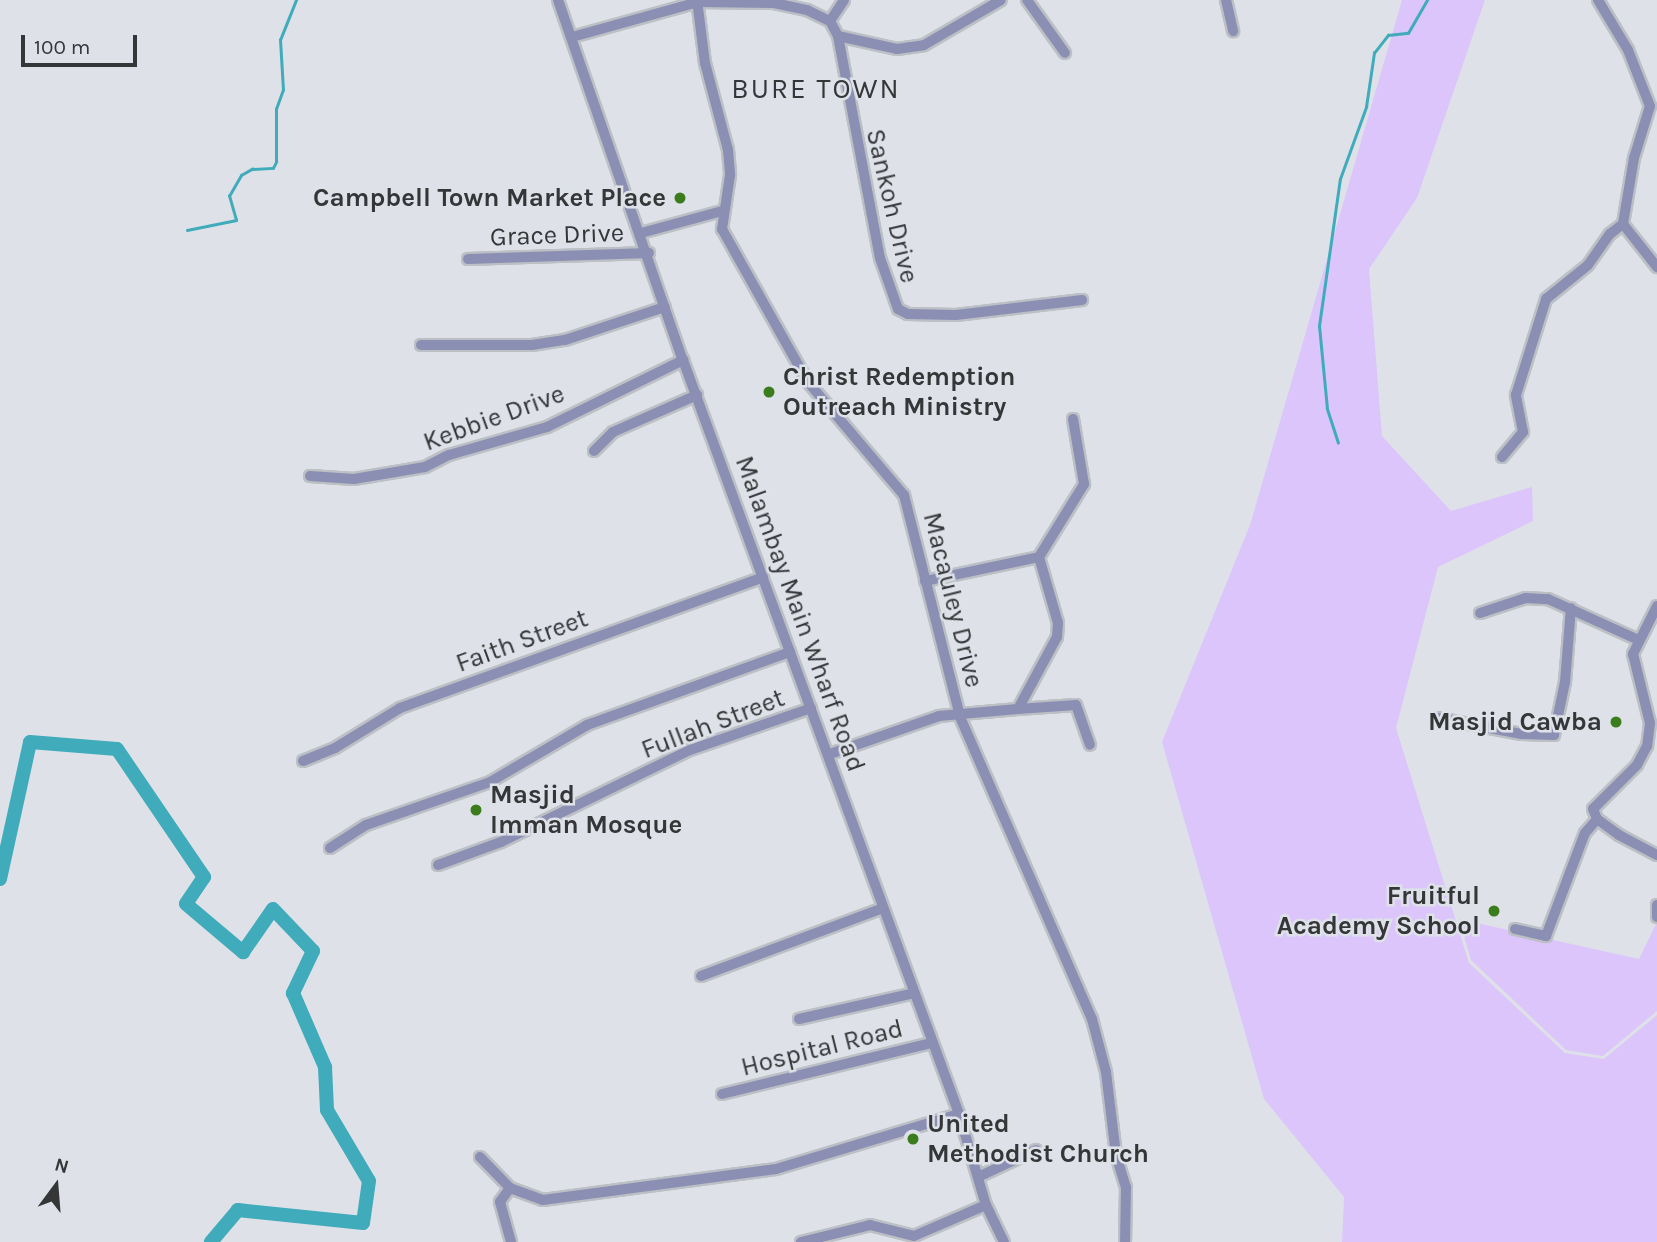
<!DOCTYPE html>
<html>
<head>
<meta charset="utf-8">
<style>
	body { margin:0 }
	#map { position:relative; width:1657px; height:1242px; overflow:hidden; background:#dee2e8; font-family:Karla,sans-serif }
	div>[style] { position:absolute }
	.green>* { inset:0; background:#dbc5fb }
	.stream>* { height:2.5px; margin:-1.25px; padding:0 1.25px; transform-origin:1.25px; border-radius:1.25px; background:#40abbb }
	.river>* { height:14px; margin:-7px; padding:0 7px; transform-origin:7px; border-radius:7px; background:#40abbb }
	.roads { filter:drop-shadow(2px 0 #bcc0c5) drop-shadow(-2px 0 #bcc0c5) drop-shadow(0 2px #bcc0c5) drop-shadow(0 -2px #bcc0c5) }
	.minor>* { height:10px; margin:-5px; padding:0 5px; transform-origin:5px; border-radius:5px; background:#8b8fb4 }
	.dots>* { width:19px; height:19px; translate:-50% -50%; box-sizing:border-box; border:4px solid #dee2e8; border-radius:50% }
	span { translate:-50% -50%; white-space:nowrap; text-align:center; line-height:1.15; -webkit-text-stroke:5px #dee2e8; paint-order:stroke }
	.poi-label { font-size:26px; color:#343638; font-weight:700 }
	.right { translate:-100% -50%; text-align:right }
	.left { translate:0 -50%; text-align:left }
	.street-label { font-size:26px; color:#343638 }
	.neighbourhood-label { font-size:28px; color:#343638; letter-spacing:2px }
	.north { position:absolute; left:21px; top:1151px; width:70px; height:70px; -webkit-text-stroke:5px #dee2e8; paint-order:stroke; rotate:16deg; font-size:19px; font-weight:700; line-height:28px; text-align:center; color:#343638 }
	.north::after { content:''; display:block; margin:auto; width:24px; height:32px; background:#343638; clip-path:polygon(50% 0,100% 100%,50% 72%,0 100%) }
	.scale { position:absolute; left:21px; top:35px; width:116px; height:32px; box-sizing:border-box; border:4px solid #343638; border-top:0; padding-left:9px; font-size:21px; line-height:24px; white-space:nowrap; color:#343638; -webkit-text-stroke:5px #dee2e8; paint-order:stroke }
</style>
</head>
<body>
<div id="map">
	<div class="green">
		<div style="clip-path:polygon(1402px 0,1485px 0,1417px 198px,1369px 269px,1382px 436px,1451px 511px,1532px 487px,1533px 521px,1438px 567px,1396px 728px,1469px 963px,1565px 1053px,1604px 1059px,1657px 1015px,1657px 1242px,1342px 1242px,1344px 1197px,1264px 1099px,1162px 742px,1250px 525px)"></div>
		<div style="clip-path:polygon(1459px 919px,1639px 959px,1657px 922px,1657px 1011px,1603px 1056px,1566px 1050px,1471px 960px)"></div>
	</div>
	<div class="stream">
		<div style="left:187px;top:230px;width:50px;rotate:-11.5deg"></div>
		<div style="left:236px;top:220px;width:25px;rotate:-106deg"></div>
		<div style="left:229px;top:196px;width:24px;rotate:-60deg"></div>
		<div style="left:241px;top:175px;width:13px;rotate:-29deg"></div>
		<div style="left:252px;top:169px;width:21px;rotate:-3deg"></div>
		<div style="left:273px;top:168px;width:7px;rotate:-63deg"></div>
		<div style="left:276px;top:162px;width:53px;rotate:-90deg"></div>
		<div style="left:276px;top:109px;width:20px;rotate:-70deg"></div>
		<div style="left:283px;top:90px;width:50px;rotate:-93.4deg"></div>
		<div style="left:280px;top:40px;width:43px;rotate:-68.2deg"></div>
		<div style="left:1338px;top:443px;width:36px;rotate:-108deg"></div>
		<div style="left:1327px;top:409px;width:83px;rotate:-95.5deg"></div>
		<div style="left:1319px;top:326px;width:148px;rotate:-81.9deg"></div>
		<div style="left:1340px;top:179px;width:77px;rotate:-70.1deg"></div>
		<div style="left:1366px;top:107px;width:55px;rotate:-81.6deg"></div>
		<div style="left:1374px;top:53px;width:23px;rotate:-52deg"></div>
		<div style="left:1388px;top:35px;width:20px;rotate:-6deg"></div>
		<div style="left:1408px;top:33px;width:38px;rotate:-60deg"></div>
	</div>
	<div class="river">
		<div style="left:0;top:879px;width:140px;rotate:-77.6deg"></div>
		<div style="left:30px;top:742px;width:87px;rotate:4.6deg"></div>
		<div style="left:117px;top:749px;width:155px;rotate:55.8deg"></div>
		<div style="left:204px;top:877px;width:32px;rotate:124deg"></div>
		<div style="left:186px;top:904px;width:75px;rotate:40.1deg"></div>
		<div style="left:243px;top:952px;width:52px;rotate:-55.1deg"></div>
		<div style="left:273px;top:909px;width:58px;rotate:46.4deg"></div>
		<div style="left:313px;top:951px;width:47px;rotate:115.5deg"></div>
		<div style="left:293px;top:993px;width:81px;rotate:66.6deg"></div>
		<div style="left:325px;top:1067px;width:43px;rotate:87.3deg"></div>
		<div style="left:327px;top:1110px;width:82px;rotate:59.4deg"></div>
		<div style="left:369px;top:1181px;width:42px;rotate:98.1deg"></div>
		<div style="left:363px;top:1223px;width:126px;rotate:-174.1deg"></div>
		<div style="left:238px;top:1210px;width:42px;rotate:130.2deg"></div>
	</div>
	<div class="roads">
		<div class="minor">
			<div style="left:558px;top:0;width:381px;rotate:70.9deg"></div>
			<div style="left:683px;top:360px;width:803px;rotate:69.89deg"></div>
			<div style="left:959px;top:1114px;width:95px;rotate:73.5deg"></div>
			<div style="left:986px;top:1205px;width:41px;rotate:64.1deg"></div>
			<div style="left:697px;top:0;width:64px;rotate:82.8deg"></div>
			<div style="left:705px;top:63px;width:90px;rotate:75.2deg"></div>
			<div style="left:728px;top:150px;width:25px;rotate:85deg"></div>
			<div style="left:730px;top:175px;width:55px;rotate:98.4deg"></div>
			<div style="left:722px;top:229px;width:176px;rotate:60.7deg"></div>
			<div style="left:808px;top:382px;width:148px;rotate:49.7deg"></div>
			<div style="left:904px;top:495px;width:229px;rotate:75.8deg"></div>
			<div style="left:960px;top:717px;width:330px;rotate:66.4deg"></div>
			<div style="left:1092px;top:1019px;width:55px;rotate:75.2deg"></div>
			<div style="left:1106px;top:1072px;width:84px;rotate:83.1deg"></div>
			<div style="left:1116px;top:1155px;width:34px;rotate:73deg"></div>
			<div style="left:1126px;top:1187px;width:55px;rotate:91deg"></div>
			<div style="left:1027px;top:0;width:65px;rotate:54.4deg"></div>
			<div style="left:1226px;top:0;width:32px;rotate:77deg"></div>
			<div style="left:1598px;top:0;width:58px;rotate:59deg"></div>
			<div style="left:1628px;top:50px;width:60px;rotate:68.6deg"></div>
			<div style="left:1650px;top:106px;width:54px;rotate:107.1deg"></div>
			<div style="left:1634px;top:158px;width:67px;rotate:99.5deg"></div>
			<div style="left:1623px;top:224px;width:55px;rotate:51.7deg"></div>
			<div style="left:830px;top:21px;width:25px;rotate:-56deg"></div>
			<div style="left:838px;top:36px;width:60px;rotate:12.4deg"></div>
			<div style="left:897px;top:49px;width:27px;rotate:-8deg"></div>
			<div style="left:924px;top:45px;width:89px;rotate:-30.3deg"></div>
			<div style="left:572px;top:37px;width:131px;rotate:-15.5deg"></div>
			<div style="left:698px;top:2px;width:76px;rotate:0.8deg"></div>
			<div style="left:774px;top:3px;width:34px;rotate:12deg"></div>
			<div style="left:807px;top:10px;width:25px;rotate:26deg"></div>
			<div style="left:830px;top:21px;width:17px;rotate:62deg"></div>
			<div style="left:838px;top:36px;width:226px;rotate:79.3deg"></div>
			<div style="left:880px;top:258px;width:54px;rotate:70.6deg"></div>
			<div style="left:898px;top:309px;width:11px;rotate:27deg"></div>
			<div style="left:908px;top:314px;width:48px;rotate:1.2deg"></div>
			<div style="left:956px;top:315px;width:127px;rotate:-6.8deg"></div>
			<div style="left:641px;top:233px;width:84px;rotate:-15.2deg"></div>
			<div style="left:468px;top:259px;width:181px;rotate:-1.9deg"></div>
			<div style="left:421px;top:345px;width:111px"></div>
			<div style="left:532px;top:345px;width:33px;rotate:-9deg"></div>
			<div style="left:565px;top:340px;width:105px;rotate:-18.3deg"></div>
			<div style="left:594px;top:451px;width:27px;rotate:-45deg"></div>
			<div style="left:613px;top:432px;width:92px;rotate:-23.8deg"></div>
			<div style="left:1502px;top:457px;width:33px;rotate:-50deg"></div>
			<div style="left:1523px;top:432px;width:38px;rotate:-101deg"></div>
			<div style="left:1516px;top:395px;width:101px;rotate:-72.6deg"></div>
			<div style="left:1546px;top:299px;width:54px;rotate:-39deg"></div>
			<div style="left:1588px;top:265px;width:38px;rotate:-55deg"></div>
			<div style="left:1610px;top:234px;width:16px;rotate:-38deg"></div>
			<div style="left:310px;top:476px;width:44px;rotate:3.9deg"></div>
			<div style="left:354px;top:479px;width:72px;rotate:-9.6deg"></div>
			<div style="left:425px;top:467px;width:27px;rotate:-27deg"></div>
			<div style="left:449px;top:455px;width:102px;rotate:-15.9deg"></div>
			<div style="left:547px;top:427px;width:152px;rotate:-26.2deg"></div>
			<div style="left:925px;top:581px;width:116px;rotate:-11.9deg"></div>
			<div style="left:1657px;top:606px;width:54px;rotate:116.6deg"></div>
			<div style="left:1633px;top:654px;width:71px;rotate:76.2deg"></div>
			<div style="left:1650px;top:723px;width:23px;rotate:97deg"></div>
			<div style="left:1647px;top:746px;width:21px;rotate:118deg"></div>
			<div style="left:1637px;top:765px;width:62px;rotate:135deg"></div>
			<div style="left:1593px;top:809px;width:11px;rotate:68deg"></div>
			<div style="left:1597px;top:819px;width:27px;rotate:36deg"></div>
			<div style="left:1619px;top:835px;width:43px;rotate:27.8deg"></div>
			<div style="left:1480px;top:613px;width:48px;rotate:-18.1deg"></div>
			<div style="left:1526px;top:598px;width:22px;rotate:3deg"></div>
			<div style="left:1548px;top:599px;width:97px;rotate:24.4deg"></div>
			<div style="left:1018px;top:709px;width:58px;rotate:-3.9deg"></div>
			<div style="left:1076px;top:705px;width:42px;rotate:70.7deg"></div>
			<div style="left:1437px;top:718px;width:86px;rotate:10.7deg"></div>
			<div style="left:1522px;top:734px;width:32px;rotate:2deg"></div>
			<div style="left:1554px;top:735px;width:54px;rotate:-78.3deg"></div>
			<div style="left:1565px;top:682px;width:74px;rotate:-85.4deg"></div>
			<div style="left:830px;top:754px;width:115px;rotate:-19.2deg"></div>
			<div style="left:939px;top:716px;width:79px;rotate:-5.1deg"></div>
			<div style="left:1018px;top:709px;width:82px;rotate:-61.6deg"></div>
			<div style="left:1057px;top:637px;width:14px;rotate:-86deg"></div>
			<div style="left:1058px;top:623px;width:69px;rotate:-106.1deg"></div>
			<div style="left:1039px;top:557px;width:86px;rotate:-58.3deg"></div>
			<div style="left:1084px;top:484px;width:66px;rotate:-99.6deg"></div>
			<div style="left:303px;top:761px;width:35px;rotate:-22deg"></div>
			<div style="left:335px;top:748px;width:76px;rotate:-31.6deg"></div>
			<div style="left:400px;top:708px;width:386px;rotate:-19.8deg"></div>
			<div style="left:330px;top:848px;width:43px;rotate:-32.6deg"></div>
			<div style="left:366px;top:825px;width:131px;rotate:-19.1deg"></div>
			<div style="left:490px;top:782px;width:113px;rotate:-30.4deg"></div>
			<div style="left:587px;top:725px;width:216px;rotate:-19.8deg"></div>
			<div style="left:438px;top:865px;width:67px;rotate:-20.1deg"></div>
			<div style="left:501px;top:842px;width:210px;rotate:-26deg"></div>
			<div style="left:690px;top:750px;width:128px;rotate:-19.1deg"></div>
			<div style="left:1657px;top:905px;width:12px;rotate:90deg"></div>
			<div style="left:1515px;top:929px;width:32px;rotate:13deg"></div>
			<div style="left:1546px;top:936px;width:110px;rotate:-69.3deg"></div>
			<div style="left:1585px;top:833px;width:18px;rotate:-49deg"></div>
			<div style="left:701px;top:976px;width:194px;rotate:-20.5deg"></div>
			<div style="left:799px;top:1019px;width:118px;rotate:-12.7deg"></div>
			<div style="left:722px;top:1094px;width:216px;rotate:-13.7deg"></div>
			<div style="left:480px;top:1157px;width:43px;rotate:45.9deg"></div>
			<div style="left:510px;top:1188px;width:35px;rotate:20deg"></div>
			<div style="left:543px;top:1200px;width:235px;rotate:-7.6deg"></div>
			<div style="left:776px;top:1169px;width:191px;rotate:-16.7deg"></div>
			<div style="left:978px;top:1177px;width:64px;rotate:-25deg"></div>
			<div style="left:510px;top:1188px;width:17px;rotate:126deg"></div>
			<div style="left:500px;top:1202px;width:41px;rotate:74.6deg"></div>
			<div style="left:801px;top:1242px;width:71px;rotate:-13.8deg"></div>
			<div style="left:870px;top:1225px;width:45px;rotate:14deg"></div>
			<div style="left:914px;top:1236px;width:78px;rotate:-23.3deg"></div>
		</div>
	</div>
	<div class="dots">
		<div style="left:680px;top:198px;background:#3b7c1c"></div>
		<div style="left:769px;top:392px;background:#3b7c1c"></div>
		<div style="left:1616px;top:722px;background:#3b7c1c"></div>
		<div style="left:476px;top:810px;background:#3b7c1c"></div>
		<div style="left:1494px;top:911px;background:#3b7c1c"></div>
		<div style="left:913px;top:1139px;background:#3b7c1c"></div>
	</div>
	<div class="poi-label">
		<span class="right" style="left:666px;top:198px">Campbell Town Market Place</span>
		<span class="left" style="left:783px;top:392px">Christ Redemption<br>Outreach Ministry</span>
		<span class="right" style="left:1602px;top:722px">Masjid Cawba</span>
		<span class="left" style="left:490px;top:810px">Masjid<br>Imman Mosque</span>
		<span class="right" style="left:1480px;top:911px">Fruitful<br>Academy School</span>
		<span class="left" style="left:927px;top:1139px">United<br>Methodist Church</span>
	</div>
	<div class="street-label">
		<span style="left:892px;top:206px;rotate:77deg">Sankoh Drive</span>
		<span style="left:557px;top:235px;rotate:-2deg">Grace Drive</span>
		<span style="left:494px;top:418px;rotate:-20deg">Kebbie Drive</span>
		<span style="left:953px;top:600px;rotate:76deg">Macauley Drive</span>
		<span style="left:800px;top:614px;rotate:70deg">Malambay Main Wharf Road</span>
		<span style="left:522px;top:641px;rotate:-20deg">Faith Street</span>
		<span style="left:713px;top:724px;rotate:-21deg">Fullah Street</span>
		<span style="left:822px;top:1048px;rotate:-14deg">Hospital Road</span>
	</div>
	<div class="neighbourhood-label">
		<span style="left:816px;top:89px">BURE TOWN</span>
	</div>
	<div class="north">N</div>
	<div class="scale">100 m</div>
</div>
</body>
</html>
